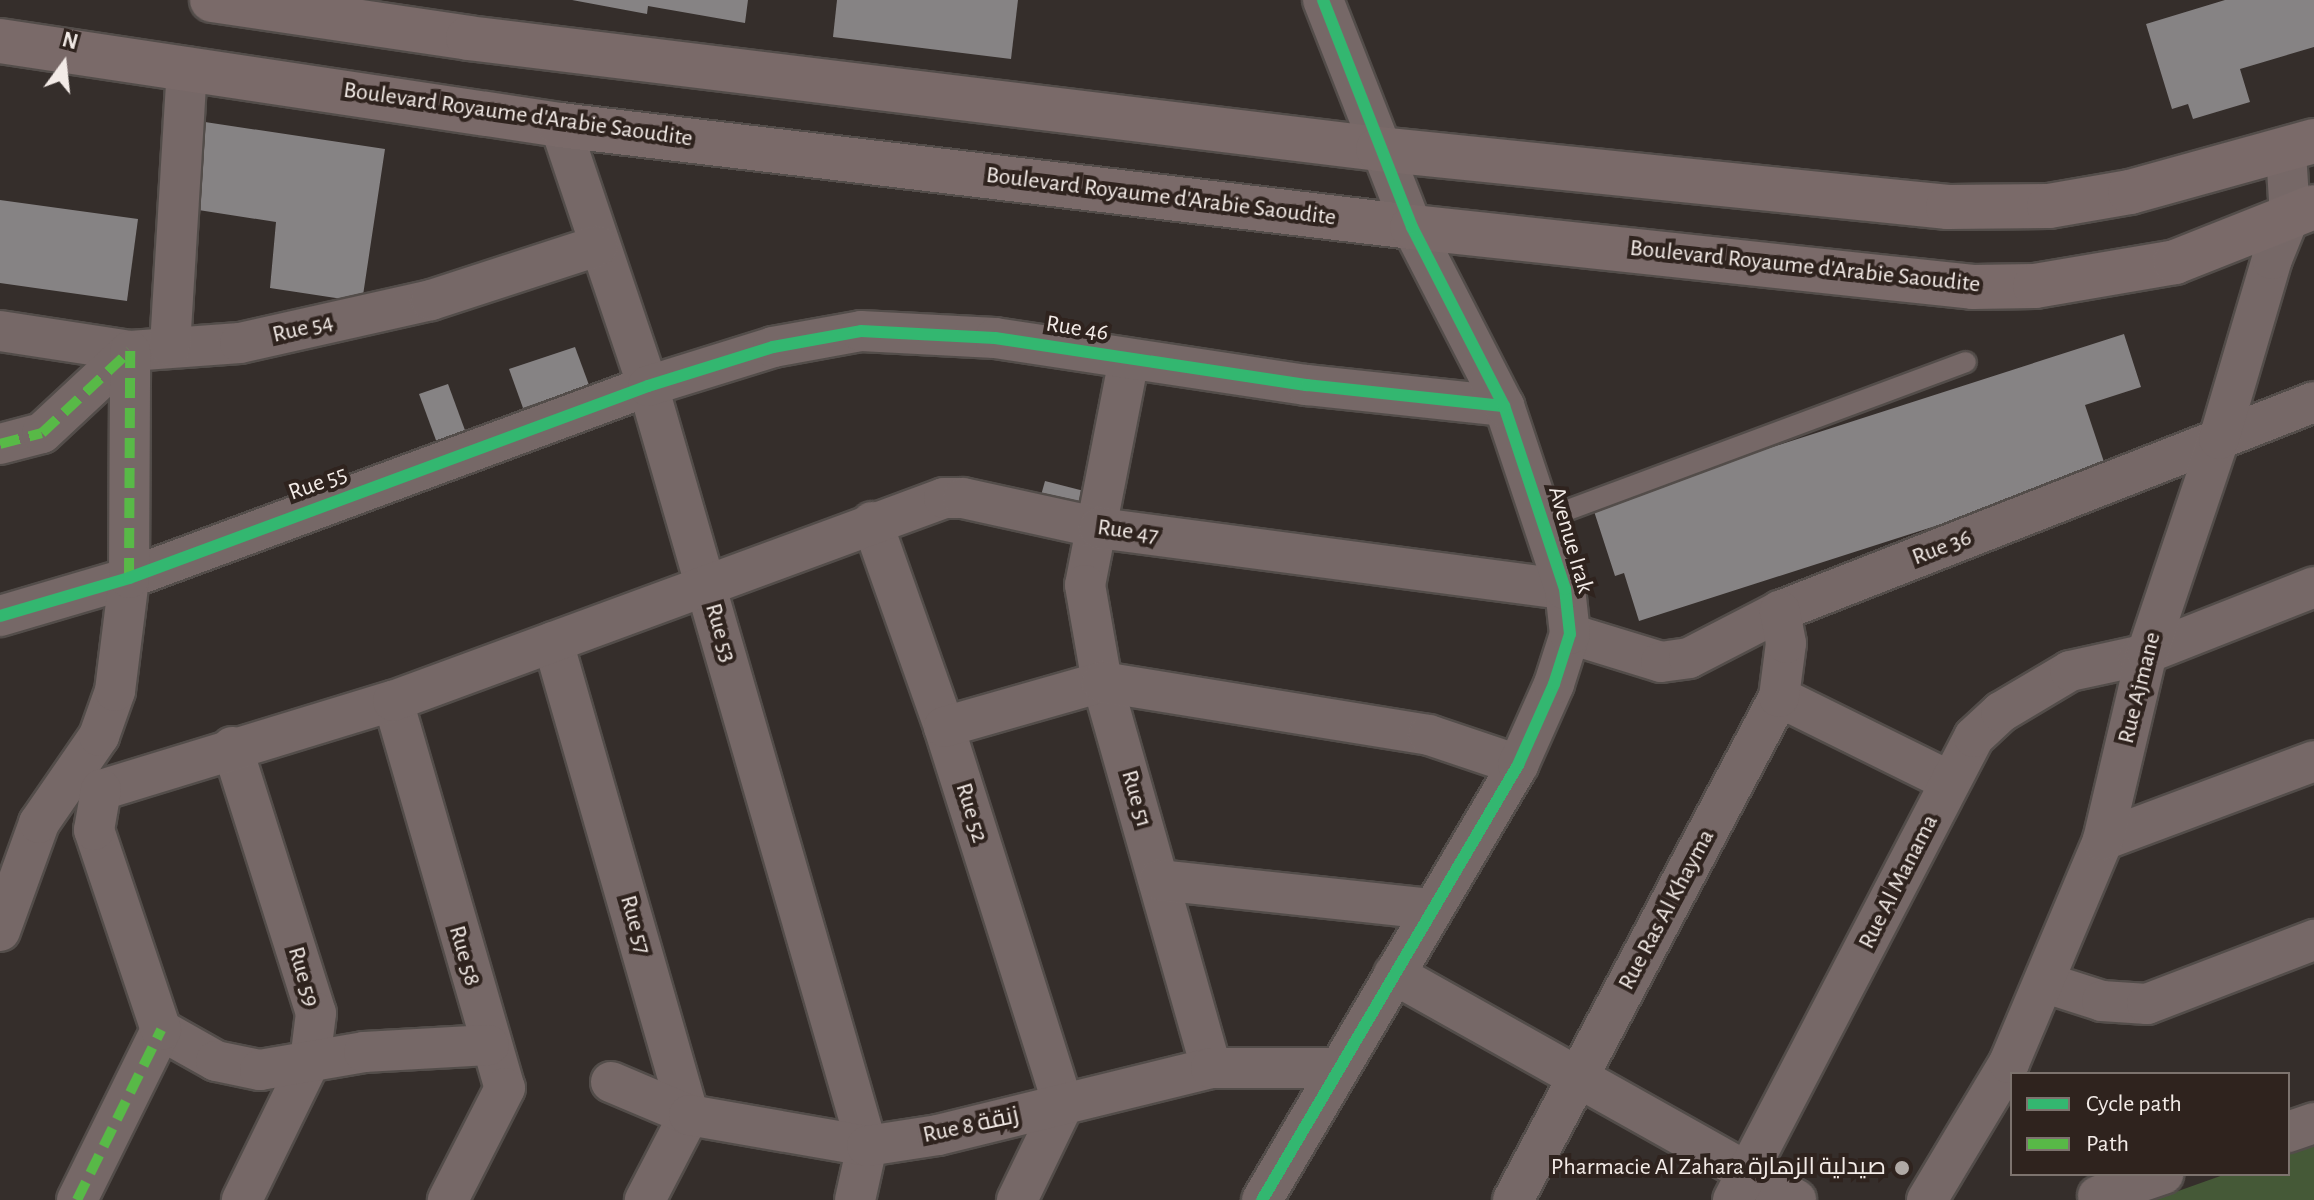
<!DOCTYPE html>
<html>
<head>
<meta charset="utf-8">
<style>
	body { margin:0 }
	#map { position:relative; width:2314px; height:1200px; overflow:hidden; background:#352e2b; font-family:"Alegreya Sans",Cairo,sans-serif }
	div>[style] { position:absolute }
	.green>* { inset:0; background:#455937 }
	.building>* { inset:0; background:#868384 }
	.roads { filter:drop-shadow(2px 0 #534d4a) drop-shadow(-2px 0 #534d4a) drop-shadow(0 2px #534d4a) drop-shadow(0 -2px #534d4a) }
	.lane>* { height:20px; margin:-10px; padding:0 10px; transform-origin:10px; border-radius:10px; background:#766867 }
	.street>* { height:40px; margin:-20px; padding:0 20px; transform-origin:20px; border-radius:20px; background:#766867 }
	.secondary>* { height:44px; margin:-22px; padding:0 22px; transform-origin:22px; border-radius:22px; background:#7a6a69 }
	.quiet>* { height:10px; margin-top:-5px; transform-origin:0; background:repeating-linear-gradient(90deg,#58b947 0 20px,transparent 0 30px) }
	.cycleway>* { height:12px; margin:-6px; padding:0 6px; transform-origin:6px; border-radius:6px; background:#33b770 }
	.dots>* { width:22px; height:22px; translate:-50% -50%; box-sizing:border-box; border:4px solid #2f231e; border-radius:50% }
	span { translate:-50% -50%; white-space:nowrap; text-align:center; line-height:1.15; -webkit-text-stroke:8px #2f231e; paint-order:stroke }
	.street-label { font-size:24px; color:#f3ebe7 }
	.poi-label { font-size:24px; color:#f3ebe7 }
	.right { translate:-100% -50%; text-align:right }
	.legend { position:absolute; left:2010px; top:1072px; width:280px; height:104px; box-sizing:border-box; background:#2f231e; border:2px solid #7d736e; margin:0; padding:10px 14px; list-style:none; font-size:24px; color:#f3ebe7 }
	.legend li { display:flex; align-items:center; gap:16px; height:40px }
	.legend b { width:40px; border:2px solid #7d736e }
	.north { position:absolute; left:24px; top:24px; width:80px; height:80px; -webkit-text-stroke:6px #2f231e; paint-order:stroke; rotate:15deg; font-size:22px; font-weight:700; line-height:32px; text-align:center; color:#f3ebe7 }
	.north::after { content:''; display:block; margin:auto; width:28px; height:36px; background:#f3ebe7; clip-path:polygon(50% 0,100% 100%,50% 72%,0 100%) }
</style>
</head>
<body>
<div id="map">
	<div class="green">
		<div style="clip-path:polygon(2314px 1143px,2314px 1200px,2153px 1200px,2226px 1174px,2288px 1174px,2288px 1152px)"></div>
	</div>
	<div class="building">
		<div style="clip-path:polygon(572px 0,748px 0,745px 23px,648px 6px,647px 14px)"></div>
		<div style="clip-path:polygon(837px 0,1018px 0,1011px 59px,833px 37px)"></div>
		<div style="clip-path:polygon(2225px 0,2314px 0,2314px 47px,2240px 69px,2250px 102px,2193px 119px,2188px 104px,2172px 109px,2146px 24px)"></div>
		<div style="clip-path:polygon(205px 122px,385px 149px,362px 302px,270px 288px,276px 222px,192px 209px)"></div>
		<div style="clip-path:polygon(0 200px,138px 219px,127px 301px,0 283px)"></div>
		<div style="clip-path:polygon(2124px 334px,2141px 387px,2085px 405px,2107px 471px,1639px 621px,1624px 573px,1615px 576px,1592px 505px)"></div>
		<div style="clip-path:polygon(575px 347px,589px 385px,523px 408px,509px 369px)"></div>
		<div style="clip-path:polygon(448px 384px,466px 433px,437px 443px,419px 394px)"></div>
		<div style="clip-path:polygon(1045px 481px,1088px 492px,1082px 517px,1038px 506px)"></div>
	</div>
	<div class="roads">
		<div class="lane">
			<div style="left:1544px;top:519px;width:450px;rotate:-20.4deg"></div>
		</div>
		<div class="street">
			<div style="left:560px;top:125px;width:275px;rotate:71.4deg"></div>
			<div style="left:648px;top:386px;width:791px;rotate:73.93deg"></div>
			<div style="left:867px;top:1146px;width:55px;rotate:102.5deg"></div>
			<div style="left:0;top:331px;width:132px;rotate:8.7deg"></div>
			<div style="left:130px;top:351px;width:110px;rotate:-4.2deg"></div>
			<div style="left:240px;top:343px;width:196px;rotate:-12.7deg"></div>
			<div style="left:431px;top:300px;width:175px;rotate:-18deg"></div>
			<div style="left:170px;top:346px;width:279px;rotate:-86.5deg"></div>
			<div style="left:1129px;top:359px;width:230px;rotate:101deg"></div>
			<div style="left:1085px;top:585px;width:98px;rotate:80.1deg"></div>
			<div style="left:1102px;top:682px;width:401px;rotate:74.2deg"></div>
			<div style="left:0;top:444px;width:43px;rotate:-14.7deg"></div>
			<div style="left:42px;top:433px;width:120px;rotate:-43deg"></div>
			<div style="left:872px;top:522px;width:217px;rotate:70.6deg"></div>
			<div style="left:944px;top:727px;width:396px;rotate:72.5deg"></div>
			<div style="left:1063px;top:1105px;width:106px;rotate:115.8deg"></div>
			<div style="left:0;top:616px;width:134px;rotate:-16.4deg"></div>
			<div style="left:129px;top:578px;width:553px;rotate:-20.3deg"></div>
			<div style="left:648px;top:386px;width:131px;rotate:-17.3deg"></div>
			<div style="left:773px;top:347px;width:89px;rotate:-10.3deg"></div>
			<div style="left:861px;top:331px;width:134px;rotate:3deg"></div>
			<div style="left:995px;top:338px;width:316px;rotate:8.6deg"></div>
			<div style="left:1307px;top:385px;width:198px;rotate:6.1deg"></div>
			<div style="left:1570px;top:634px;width:95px;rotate:17.1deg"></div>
			<div style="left:1661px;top:662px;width:28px;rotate:-8deg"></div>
			<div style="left:1689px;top:658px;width:102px;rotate:-27.3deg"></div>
			<div style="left:1780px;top:611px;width:573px;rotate:-21.37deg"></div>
			<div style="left:553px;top:642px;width:492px;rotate:74deg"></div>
			<div style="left:689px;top:1115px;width:96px;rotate:117.4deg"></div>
			<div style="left:1779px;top:697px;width:190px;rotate:26.3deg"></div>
			<div style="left:393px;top:701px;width:403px;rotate:73.9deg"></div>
			<div style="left:505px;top:1088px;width:126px;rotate:117deg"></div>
			<div style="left:944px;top:727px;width:164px;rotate:-15.9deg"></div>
			<div style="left:1102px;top:682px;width:331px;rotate:9.2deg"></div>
			<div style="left:1429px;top:735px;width:94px;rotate:18.6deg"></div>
			<div style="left:232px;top:747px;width:279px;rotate:72.5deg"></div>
			<div style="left:316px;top:1013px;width:48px;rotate:97.1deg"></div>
			<div style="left:310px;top:1061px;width:155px;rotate:116.1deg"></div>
			<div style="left:101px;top:790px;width:305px;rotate:-17deg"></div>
			<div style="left:393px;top:701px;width:587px;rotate:-20.22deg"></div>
			<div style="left:944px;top:498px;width:19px"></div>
			<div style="left:963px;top:498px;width:139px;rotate:12.4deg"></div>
			<div style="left:1099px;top:528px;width:470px;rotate:7.5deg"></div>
			<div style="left:2103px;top:840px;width:225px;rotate:-20.5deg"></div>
			<div style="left:1159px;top:880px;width:274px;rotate:6.1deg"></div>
			<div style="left:0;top:931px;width:115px;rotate:-70.1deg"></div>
			<div style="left:39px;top:823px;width:106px;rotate:-55.4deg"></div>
			<div style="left:99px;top:736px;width:48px;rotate:-70.4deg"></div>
			<div style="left:115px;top:691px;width:114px;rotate:-82.9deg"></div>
			<div style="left:129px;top:578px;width:227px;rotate:-89.7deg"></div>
			<div style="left:1394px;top:974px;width:461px;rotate:29.3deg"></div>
			<div style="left:2046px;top:983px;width:59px;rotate:17.8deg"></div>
			<div style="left:2102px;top:1001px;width:45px;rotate:3.8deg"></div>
			<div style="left:2147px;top:1004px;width:179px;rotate:-21deg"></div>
			<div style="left:161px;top:1030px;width:63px;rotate:29.4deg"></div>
			<div style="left:216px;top:1061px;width:45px;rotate:11.6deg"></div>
			<div style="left:260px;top:1070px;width:106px;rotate:-9.8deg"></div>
			<div style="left:364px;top:1052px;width:125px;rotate:-3.2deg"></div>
			<div style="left:611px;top:1082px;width:85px;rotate:22.9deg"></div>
			<div style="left:689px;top:1115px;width:181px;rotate:9.9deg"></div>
			<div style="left:867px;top:1146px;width:72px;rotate:-8.8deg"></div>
			<div style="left:938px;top:1135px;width:281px;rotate:-13.8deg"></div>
			<div style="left:1211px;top:1068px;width:124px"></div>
			<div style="left:2288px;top:1132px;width:28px;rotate:-19deg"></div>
			<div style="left:2098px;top:1196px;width:69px;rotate:-18.7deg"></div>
			<div style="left:77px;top:1200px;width:190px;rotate:-63.7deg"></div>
			<div style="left:161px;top:1030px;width:211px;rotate:-108.5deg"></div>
			<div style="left:94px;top:830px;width:41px;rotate:-80.1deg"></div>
			<div style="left:1262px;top:1200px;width:505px;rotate:-59.52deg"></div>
			<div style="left:1518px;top:765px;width:89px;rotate:-66deg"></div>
			<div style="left:1554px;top:684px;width:52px;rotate:-72.3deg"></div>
			<div style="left:1570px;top:634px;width:45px;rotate:-96.3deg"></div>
			<div style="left:1565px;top:589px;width:193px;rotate:-108.4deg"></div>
			<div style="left:1504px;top:406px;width:201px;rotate:-117.2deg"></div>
			<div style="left:1412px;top:227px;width:244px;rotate:-111.4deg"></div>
			<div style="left:1513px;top:1200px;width:569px;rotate:-62.13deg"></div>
			<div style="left:1779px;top:697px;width:54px;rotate:-82.6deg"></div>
			<div style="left:1786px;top:643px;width:33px;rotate:-101deg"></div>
			<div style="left:1733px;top:1200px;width:522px;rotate:-62.5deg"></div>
			<div style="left:1974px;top:737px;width:37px;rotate:-43deg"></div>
			<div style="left:2001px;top:712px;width:80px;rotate:-30.7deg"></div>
			<div style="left:2070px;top:671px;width:71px;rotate:-12.3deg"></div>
			<div style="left:2139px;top:656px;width:188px;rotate:-21.5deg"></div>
			<div style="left:1927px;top:1200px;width:160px;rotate:-59.1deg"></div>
			<div style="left:2009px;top:1063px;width:242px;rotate:-67.1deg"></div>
			<div style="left:2103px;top:840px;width:192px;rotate:-76.8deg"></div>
			<div style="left:2147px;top:653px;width:226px;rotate:-71.4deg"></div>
			<div style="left:2219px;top:439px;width:188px;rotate:-73.6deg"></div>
			<div style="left:2272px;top:259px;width:48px;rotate:-67.8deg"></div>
			<div style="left:2290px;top:215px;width:62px;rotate:-93.7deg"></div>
		</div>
		<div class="secondary">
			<div style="left:212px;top:0;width:259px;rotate:8.4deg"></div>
			<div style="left:468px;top:38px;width:917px;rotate:6.95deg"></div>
			<div style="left:1378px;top:149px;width:573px;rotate:5.81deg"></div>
			<div style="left:1948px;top:207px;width:101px;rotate:-0.6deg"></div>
			<div style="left:2049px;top:206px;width:82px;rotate:-9.8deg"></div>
			<div style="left:2130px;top:192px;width:191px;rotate:-15.5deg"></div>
			<div style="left:0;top:41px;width:566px;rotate:8.53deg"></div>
			<div style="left:560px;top:125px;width:858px;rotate:6.83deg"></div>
			<div style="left:1412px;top:227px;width:564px;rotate:6.1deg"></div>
			<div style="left:1973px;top:287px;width:62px;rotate:-0.9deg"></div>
			<div style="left:2035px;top:286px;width:142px;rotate:-9.7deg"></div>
			<div style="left:2175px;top:262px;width:149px;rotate:-21.6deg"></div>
		</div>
	</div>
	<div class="quiet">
		<div style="left:0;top:444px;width:43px;rotate:-14.7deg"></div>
		<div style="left:42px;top:433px;width:120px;rotate:-43deg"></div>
		<div style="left:129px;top:578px;width:227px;rotate:-89.7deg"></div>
		<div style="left:77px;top:1200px;width:190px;rotate:-63.7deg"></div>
	</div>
	<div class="cycleway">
		<div style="left:0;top:616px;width:134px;rotate:-16.4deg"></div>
		<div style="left:129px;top:578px;width:553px;rotate:-20.3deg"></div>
		<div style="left:648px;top:386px;width:131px;rotate:-17.3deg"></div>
		<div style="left:773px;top:347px;width:89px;rotate:-10.3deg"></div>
		<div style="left:861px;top:331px;width:134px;rotate:3deg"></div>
		<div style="left:995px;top:338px;width:316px;rotate:8.6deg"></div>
		<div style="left:1307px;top:385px;width:198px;rotate:6.1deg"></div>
		<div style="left:1262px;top:1200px;width:505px;rotate:-59.52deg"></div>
		<div style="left:1518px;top:765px;width:89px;rotate:-66deg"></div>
		<div style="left:1554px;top:684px;width:52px;rotate:-72.3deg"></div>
		<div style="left:1570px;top:634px;width:45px;rotate:-96.3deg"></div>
		<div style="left:1565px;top:589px;width:193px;rotate:-108.4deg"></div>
		<div style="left:1504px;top:406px;width:201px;rotate:-117.2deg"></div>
		<div style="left:1412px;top:227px;width:244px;rotate:-111.4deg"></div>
	</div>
	<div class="dots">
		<div style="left:1902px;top:1168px;background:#b0a9a5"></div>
	</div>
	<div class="street-label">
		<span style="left:518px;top:115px;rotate:8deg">Boulevard Royaume d'Arabie Saoudite</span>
		<span style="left:1161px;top:197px;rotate:7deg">Boulevard Royaume d'Arabie Saoudite</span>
		<span style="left:1805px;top:267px;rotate:6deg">Boulevard Royaume d'Arabie Saoudite</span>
		<span style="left:303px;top:329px;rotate:-13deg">Rue 54</span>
		<span style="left:1077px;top:329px;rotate:9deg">Rue 46</span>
		<span style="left:318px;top:484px;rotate:-20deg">Rue 55</span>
		<span style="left:1128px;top:532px;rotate:8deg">Rue 47</span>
		<span style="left:1570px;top:540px;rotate:74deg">Avenue Irak</span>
		<span style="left:1942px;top:548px;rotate:-21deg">Rue 36</span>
		<span style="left:720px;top:633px;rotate:74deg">Rue 53</span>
		<span style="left:2140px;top:688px;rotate:-76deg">Rue Ajmane</span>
		<span style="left:1136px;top:799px;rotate:74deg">Rue 51</span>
		<span style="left:971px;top:813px;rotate:73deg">Rue 52</span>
		<span style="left:1899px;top:882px;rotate:-63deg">Rue Al Manama</span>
		<span style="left:1667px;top:910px;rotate:-62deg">Rue Ras Al Khayma</span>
		<span style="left:635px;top:925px;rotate:74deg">Rue 57</span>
		<span style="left:464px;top:956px;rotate:74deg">Rue 58</span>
		<span style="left:303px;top:977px;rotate:74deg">Rue 59</span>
		<span style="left:971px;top:1126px;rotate:-12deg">Rue 8 زنقة</span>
	</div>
	<div class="poi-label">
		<span class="right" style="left:1886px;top:1168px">Pharmacie Al Zahara صيدلية الزهارة</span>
	</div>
	<ul class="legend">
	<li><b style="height:10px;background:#33b770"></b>Cycle path</li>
	<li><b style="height:10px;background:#58b947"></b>Path</li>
	</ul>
	<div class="north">N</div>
</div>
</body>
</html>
